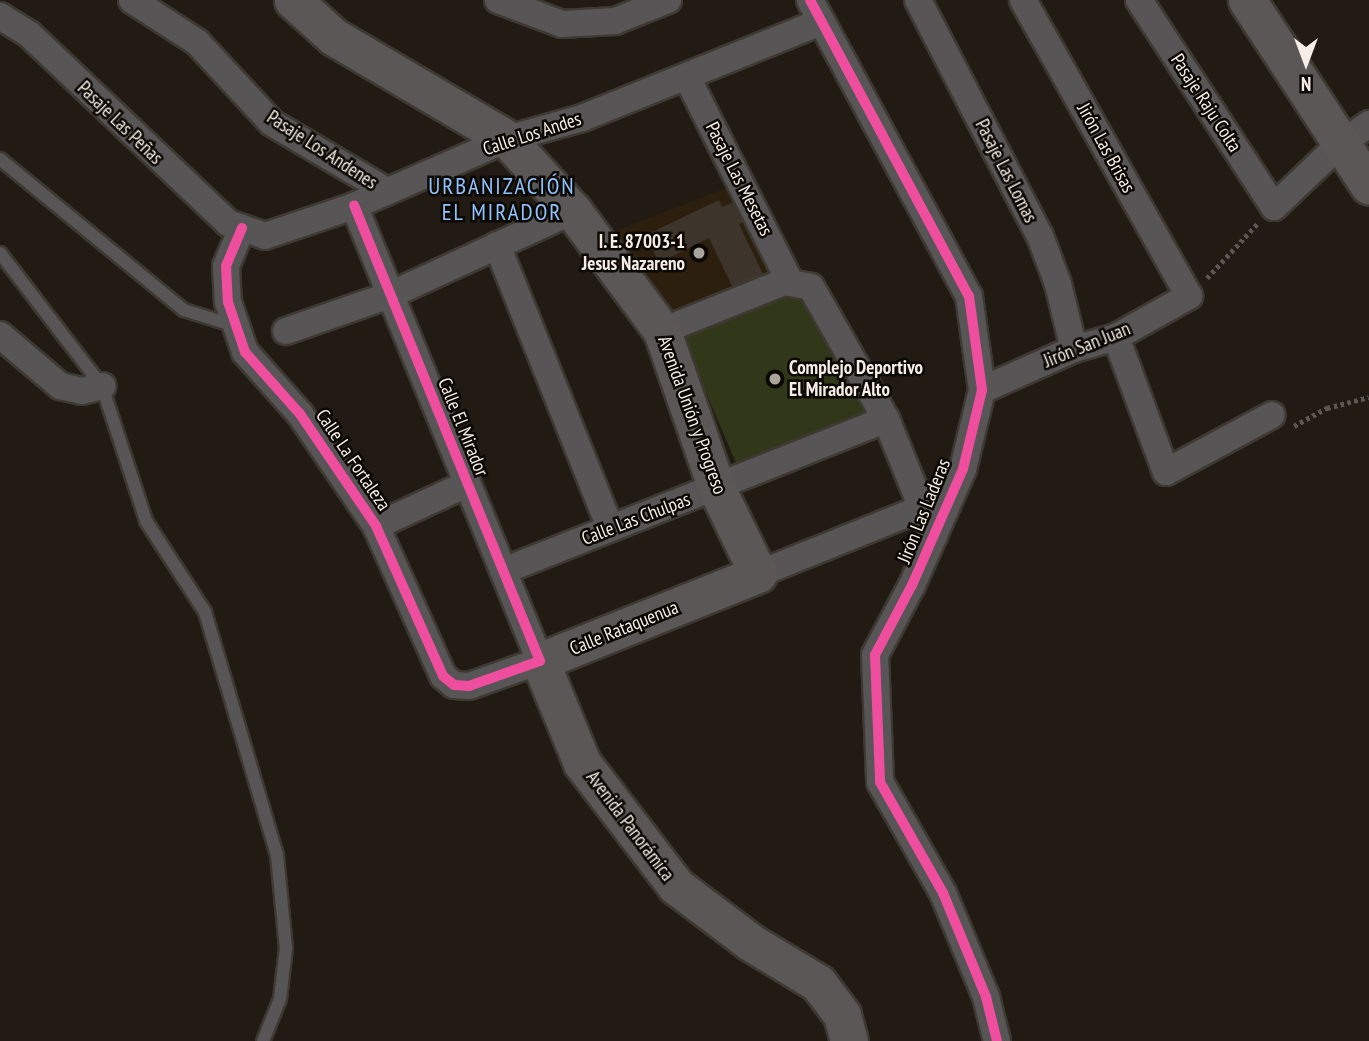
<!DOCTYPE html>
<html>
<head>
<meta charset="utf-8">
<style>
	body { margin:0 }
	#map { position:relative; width:1369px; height:1041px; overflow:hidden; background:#211b14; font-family:"PT Sans Narrow",sans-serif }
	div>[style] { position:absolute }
	.built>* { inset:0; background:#2d1f0e }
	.green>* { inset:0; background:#313819 }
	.building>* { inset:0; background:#3d352b }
	.path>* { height:4.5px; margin-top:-2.25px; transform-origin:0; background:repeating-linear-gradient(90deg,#5b5755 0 3.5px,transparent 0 7px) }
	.roads { filter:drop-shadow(2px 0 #3e3932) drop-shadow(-2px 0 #3e3932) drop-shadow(0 2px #3e3932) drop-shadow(0 -2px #3e3932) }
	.service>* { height:12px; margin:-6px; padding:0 6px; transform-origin:6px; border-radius:6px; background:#575555 }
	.minor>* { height:26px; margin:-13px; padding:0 13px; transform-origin:13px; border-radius:13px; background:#575555 }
	.secondary>* { height:37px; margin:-18.5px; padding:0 18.5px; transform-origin:18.5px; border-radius:18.5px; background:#5a5756 }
	.cycleway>* { height:10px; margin:-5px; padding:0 5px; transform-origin:5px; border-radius:5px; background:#ef4d9e }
	.dots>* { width:19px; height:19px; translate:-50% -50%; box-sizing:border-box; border:4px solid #0b0703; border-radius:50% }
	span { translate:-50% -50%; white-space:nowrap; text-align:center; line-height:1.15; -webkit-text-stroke:5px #0b0703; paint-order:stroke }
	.street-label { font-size:19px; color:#f6eee6 }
	.poi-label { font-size:19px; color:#f6eee6; font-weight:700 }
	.right { translate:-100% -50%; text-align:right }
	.left { translate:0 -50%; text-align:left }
	.quarter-label { font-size:23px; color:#8ec2fd; letter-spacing:2px }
	.north { position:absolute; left:1271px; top:28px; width:70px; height:70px; -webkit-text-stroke:5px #0b0703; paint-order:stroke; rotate:180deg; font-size:19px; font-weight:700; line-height:28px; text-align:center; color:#f6eee6 }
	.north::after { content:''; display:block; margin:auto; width:24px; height:32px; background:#f6eee6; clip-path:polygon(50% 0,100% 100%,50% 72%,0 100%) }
</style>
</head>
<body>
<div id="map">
	<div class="built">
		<div style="clip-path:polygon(734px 185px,777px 271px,670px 318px,664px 315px,613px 232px)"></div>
	</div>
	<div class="green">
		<div style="clip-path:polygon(796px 293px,873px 413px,739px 470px,682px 336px)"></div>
	</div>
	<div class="building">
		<div style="clip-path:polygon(719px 200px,722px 207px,739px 200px,749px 220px,739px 224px,764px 276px,734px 290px,709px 238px,659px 263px,646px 235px)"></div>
	</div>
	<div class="path">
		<div style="left:1207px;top:278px;width:75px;rotate:-47.2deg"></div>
		<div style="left:1294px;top:426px;width:38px;rotate:-29deg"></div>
		<div style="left:1327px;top:408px;width:43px;rotate:-14.7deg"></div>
	</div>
	<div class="roads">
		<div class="service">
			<div style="left:0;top:159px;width:238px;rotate:39.4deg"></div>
			<div style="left:184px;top:310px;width:53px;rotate:17.4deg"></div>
			<div style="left:0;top:253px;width:168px;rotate:52.5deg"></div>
			<div style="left:102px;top:386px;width:142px;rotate:71.9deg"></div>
			<div style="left:146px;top:521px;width:108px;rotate:57deg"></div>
			<div style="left:205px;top:612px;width:253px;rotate:73.5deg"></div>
			<div style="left:277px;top:855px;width:93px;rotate:84.5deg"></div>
			<div style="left:286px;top:948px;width:51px;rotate:96.7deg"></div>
			<div style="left:280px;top:999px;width:45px;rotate:112deg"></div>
		</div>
		<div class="minor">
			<div style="left:132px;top:0;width:77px;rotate:32.9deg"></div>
			<div style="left:197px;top:42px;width:110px;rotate:47.2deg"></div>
			<div style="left:272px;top:123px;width:134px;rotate:30.6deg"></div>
			<div style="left:498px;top:0;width:68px;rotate:20.6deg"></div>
			<div style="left:562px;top:24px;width:53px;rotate:-3.2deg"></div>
			<div style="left:615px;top:21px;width:57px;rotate:-21.6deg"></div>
			<div style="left:810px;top:0;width:336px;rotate:61.8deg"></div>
			<div style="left:969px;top:296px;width:95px;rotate:82.1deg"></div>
			<div style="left:982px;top:390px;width:81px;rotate:103.5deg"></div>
			<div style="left:963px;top:469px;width:127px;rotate:113.7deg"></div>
			<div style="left:912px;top:585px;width:79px;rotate:117.9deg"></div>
			<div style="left:875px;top:655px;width:127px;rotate:87.7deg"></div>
			<div style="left:880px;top:782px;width:128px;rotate:60.4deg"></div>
			<div style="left:943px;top:893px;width:113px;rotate:67.5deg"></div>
			<div style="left:986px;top:997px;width:45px;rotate:76deg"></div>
			<div style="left:918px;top:0;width:266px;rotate:62.7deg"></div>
			<div style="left:1040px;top:236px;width:51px;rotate:69.4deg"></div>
			<div style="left:1058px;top:284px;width:67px;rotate:76.2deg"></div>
			<div style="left:1139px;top:0;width:247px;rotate:56.9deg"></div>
			<div style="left:1274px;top:207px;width:90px;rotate:-43.6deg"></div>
			<div style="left:1339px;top:145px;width:37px;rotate:-35deg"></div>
			<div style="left:0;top:16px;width:34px;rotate:32deg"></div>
			<div style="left:29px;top:34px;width:274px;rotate:43.5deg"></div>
			<div style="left:228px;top:223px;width:39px;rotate:19deg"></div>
			<div style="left:265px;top:236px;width:94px;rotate:-18.6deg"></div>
			<div style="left:354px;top:206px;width:167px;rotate:-23.6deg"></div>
			<div style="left:507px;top:139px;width:78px;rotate:-15.6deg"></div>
			<div style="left:582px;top:118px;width:258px;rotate:-21.9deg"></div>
			<div style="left:687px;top:77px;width:229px;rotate:63.3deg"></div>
			<div style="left:242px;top:228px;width:41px;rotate:112.8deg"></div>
			<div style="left:226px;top:266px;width:36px;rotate:87deg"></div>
			<div style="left:228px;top:302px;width:53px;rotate:71.2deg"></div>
			<div style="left:245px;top:352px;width:83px;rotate:48.4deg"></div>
			<div style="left:300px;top:414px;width:135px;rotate:55.8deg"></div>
			<div style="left:376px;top:526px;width:164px;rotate:65.9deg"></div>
			<div style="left:443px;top:676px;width:14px;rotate:39deg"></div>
			<div style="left:454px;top:685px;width:15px;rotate:4deg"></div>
			<div style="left:469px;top:686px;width:75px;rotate:-19.4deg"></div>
			<div style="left:540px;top:661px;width:492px;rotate:-112.2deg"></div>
			<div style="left:497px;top:245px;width:305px;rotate:68.2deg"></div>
			<div style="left:286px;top:331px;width:110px;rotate:-19.1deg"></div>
			<div style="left:390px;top:295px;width:201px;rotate:-24.7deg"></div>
			<div style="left:662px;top:331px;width:131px;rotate:-21.9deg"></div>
			<div style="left:784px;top:282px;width:27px;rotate:10deg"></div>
			<div style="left:811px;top:287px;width:152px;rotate:60.4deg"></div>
			<div style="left:886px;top:419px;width:127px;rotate:67.9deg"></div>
			<div style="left:0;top:335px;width:79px;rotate:40.4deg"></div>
			<div style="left:60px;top:386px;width:22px;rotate:13deg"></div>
			<div style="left:81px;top:391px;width:22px;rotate:-13deg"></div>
			<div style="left:1116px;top:337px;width:144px;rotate:69.7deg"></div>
			<div style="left:1166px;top:472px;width:120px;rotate:-28.3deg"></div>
			<div style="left:982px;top:390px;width:101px;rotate:-24deg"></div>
			<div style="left:1074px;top:349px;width:44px;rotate:-15.9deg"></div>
			<div style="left:1116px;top:337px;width:84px;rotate:-29.3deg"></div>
			<div style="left:1189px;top:296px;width:339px;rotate:-119.3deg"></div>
			<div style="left:376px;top:526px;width:100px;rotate:-24.8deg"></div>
			<div style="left:503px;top:571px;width:412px;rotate:-21.6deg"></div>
			<div style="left:758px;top:574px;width:177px;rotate:-21.9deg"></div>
		</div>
		<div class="secondary">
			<div style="left:293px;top:0;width:55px;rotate:42.1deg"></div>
			<div style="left:334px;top:37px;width:201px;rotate:30.5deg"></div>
			<div style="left:507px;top:139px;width:98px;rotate:47.5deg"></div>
			<div style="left:573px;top:211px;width:149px;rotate:53.4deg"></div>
			<div style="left:662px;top:331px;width:167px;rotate:70.8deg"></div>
			<div style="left:717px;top:489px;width:94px;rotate:64.2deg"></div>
			<div style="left:758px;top:574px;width:235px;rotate:158.2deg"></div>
			<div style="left:540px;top:661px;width:110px;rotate:67.6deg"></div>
			<div style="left:582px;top:763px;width:155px;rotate:52.6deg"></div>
			<div style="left:676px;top:886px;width:93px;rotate:37.1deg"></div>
			<div style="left:750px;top:942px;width:79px;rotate:31.1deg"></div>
			<div style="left:818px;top:983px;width:40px;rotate:53deg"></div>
			<div style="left:842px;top:1015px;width:27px;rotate:75deg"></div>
			<div style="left:1247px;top:0;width:222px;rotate:56.7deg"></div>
		</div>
	</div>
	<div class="cycleway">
		<div style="left:810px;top:0;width:336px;rotate:61.8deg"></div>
		<div style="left:969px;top:296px;width:95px;rotate:82.1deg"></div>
		<div style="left:982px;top:390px;width:81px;rotate:103.5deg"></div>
		<div style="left:963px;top:469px;width:127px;rotate:113.7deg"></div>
		<div style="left:912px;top:585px;width:79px;rotate:117.9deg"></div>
		<div style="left:875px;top:655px;width:127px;rotate:87.7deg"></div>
		<div style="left:880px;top:782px;width:128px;rotate:60.4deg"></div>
		<div style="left:943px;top:893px;width:113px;rotate:67.5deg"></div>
		<div style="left:986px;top:997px;width:45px;rotate:76deg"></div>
		<div style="left:242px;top:228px;width:41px;rotate:112.8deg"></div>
		<div style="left:226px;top:266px;width:36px;rotate:87deg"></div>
		<div style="left:228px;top:302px;width:53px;rotate:71.2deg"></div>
		<div style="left:245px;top:352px;width:83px;rotate:48.4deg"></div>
		<div style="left:300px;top:414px;width:135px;rotate:55.8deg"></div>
		<div style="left:376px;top:526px;width:164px;rotate:65.9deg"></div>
		<div style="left:443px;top:676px;width:14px;rotate:39deg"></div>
		<div style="left:454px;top:685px;width:15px;rotate:4deg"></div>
		<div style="left:469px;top:686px;width:75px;rotate:-19.4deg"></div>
		<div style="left:540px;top:661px;width:492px;rotate:-112.2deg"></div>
	</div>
	<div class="dots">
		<div style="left:699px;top:253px;background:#aba49c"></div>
		<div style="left:775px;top:379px;background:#aba49c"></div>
	</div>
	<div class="street-label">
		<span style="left:1206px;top:103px;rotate:57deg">Pasaje Raju Colta</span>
		<span style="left:120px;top:123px;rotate:44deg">Pasaje Las Peñas</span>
		<span style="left:532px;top:134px;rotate:-18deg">Calle Los Andes</span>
		<span style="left:1106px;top:148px;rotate:61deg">Jirón Las Brisas</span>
		<span style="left:322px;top:150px;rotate:33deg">Pasaje Los Andenes</span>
		<span style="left:1006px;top:171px;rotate:63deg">Pasaje Las Lomas</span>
		<span style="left:739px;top:179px;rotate:63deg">Pasaje Las Mesetas</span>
		<span style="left:1087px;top:345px;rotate:-22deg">Jirón San Juan</span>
		<span style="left:692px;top:415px;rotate:70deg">Avenida Unión y Progreso</span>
		<span style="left:463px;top:427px;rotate:68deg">Calle El Mirador</span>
		<span style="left:353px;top:460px;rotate:56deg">Calle La Fortaleza</span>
		<span style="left:924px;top:511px;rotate:-68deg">Jirón Las Laderas</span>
		<span style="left:636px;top:519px;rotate:-21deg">Calle Las Chulpas</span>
		<span style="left:624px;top:628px;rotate:-22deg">Calle Rataquenua</span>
		<span style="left:630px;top:826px;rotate:53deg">Avenida Panorámica</span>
	</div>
	<div class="poi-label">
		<span class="right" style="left:685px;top:253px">I. E. 87003-1<br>Jesus Nazareno</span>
		<span class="left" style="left:789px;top:379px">Complejo Deportivo<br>El Mirador Alto</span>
	</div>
	<div class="quarter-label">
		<span style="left:502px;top:199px">URBANIZACIÓN<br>EL MIRADOR</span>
	</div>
	<div class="north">N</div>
</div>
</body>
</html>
